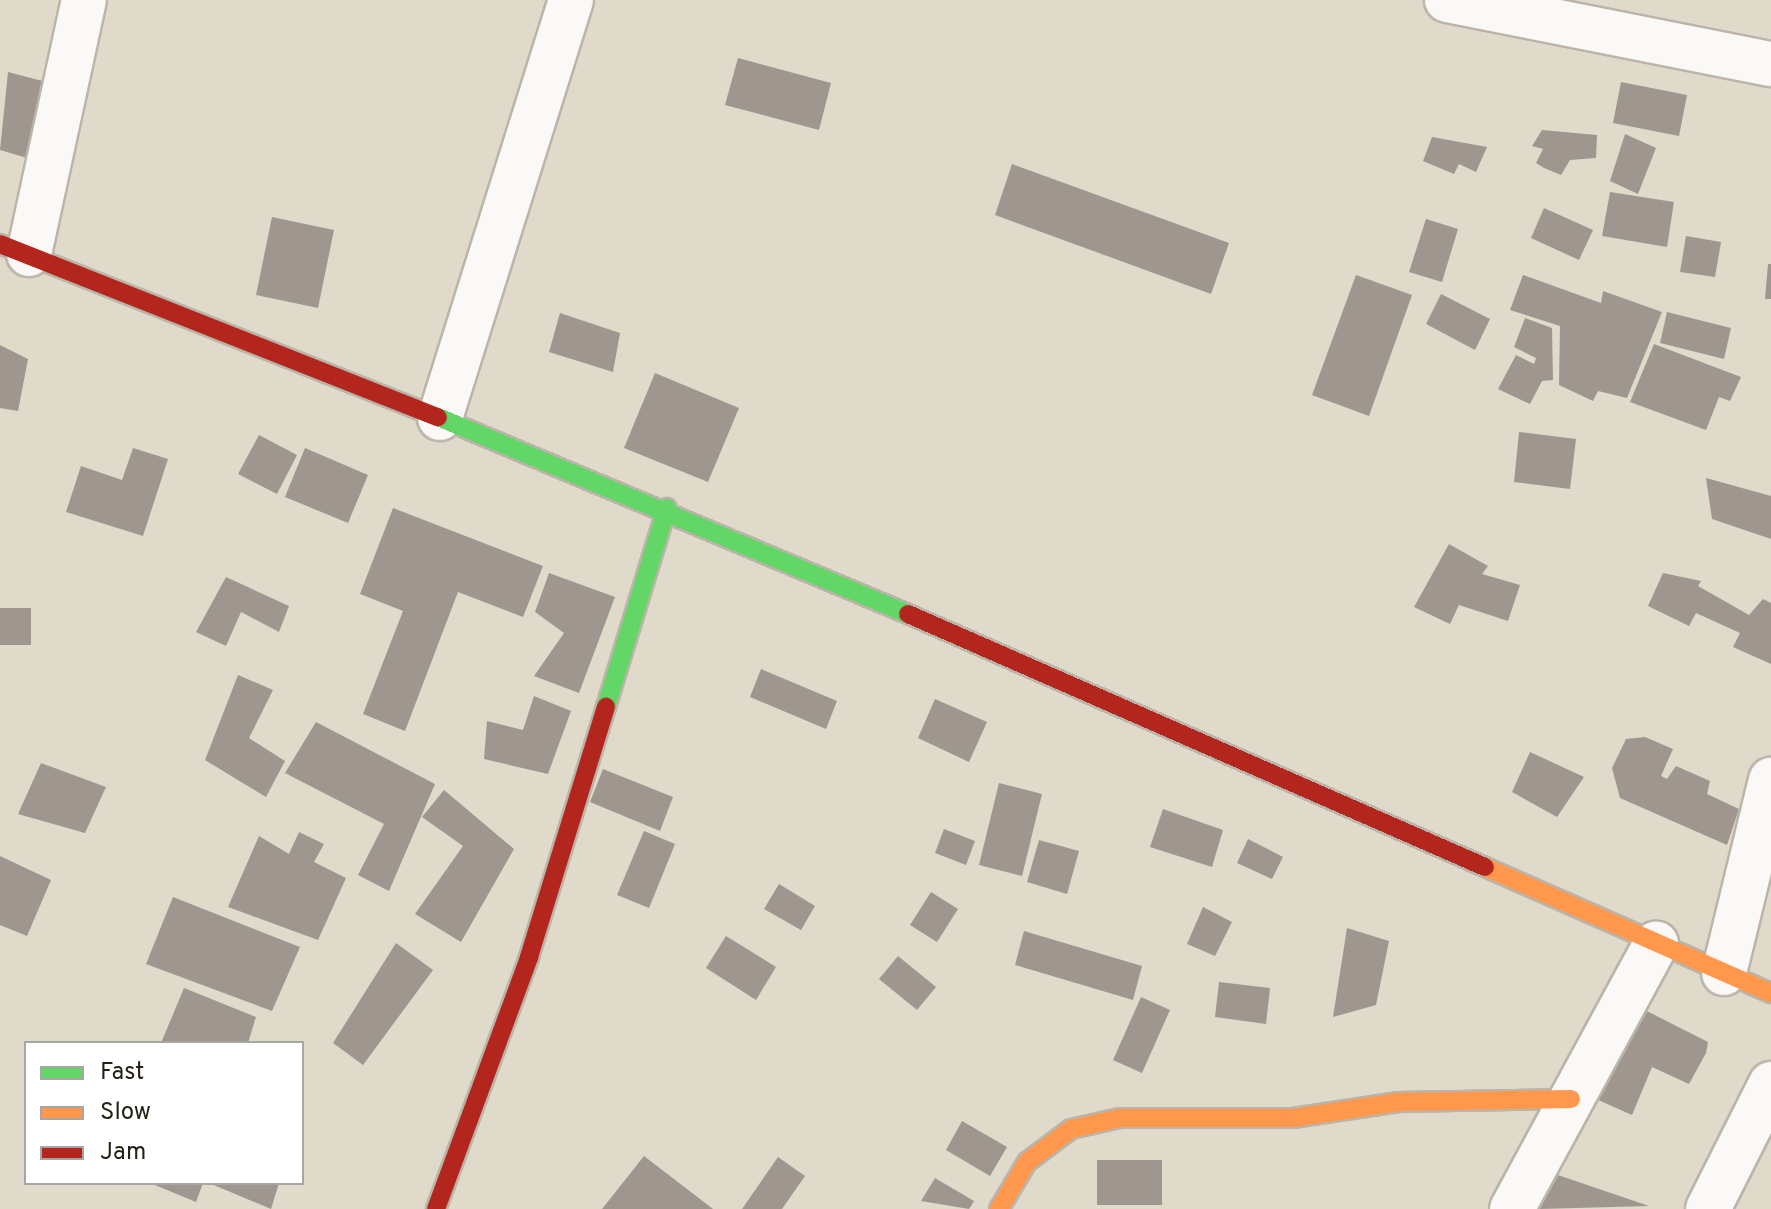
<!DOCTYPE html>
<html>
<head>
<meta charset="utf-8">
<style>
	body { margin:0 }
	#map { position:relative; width:1771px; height:1209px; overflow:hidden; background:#e0daca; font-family:Overpass,sans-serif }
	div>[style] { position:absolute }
	.building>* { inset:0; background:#9f968f }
	.roads { filter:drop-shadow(2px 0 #bab5a8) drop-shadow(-2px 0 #bab5a8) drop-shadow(0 2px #bab5a8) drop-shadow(0 -2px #bab5a8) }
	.street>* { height:44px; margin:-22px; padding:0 22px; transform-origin:22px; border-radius:22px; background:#faf9f7 }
	.fast>* { height:18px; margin:-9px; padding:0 9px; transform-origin:9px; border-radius:9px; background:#63d668 }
	.slow>* { height:18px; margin:-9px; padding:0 9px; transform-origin:9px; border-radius:9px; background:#ff974d }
	.jam>* { height:18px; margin:-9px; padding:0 9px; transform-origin:9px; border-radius:9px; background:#b3261e }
	span { translate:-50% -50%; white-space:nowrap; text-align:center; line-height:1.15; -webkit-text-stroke:8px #fff; paint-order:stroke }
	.legend { position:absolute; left:24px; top:1041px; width:280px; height:144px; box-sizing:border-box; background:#fff; border:2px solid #a8a6a2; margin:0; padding:10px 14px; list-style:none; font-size:24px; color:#252116 }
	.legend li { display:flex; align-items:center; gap:16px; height:40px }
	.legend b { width:40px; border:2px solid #a8a6a2 }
</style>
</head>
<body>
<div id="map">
	<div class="building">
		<div style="clip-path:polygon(738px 58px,831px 83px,819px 130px,725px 105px)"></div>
		<div style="clip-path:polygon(8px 72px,54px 84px,34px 160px,0 150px)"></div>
		<div style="clip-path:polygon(1621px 82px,1687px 95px,1679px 136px,1613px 123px)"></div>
		<div style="clip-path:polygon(1542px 130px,1597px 135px,1596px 158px,1570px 160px,1561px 175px,1544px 168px,1536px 163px,1543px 149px,1532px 146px)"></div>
		<div style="clip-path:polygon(1625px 134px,1656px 148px,1638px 194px,1610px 181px)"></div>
		<div style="clip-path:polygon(1432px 137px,1487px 147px,1476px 172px,1459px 164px,1454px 174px,1423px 161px)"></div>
		<div style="clip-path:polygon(1012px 164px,1229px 243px,1211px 294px,995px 215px)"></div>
		<div style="clip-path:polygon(1610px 192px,1674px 202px,1667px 247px,1602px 236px)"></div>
		<div style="clip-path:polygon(1544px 208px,1593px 230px,1579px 260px,1531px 238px)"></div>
		<div style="clip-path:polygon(272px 217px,334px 230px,318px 308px,256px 295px)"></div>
		<div style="clip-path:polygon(1426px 219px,1458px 229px,1442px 282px,1409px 272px)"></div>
		<div style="clip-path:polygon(1686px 236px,1721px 242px,1715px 277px,1680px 272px)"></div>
		<div style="clip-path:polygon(1768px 264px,1771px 264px,1771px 299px,1765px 299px)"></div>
		<div style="clip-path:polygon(1356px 275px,1412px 295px,1369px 416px,1312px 395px)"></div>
		<div style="clip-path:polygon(1523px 275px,1601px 303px,1603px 291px,1662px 312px,1627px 398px,1598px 391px,1593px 401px,1559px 385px,1560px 326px,1510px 310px)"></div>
		<div style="clip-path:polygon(1441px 294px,1490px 319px,1475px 350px,1426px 324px)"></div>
		<div style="clip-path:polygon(1667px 312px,1731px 328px,1724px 359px,1660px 343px)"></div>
		<div style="clip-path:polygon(560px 313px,620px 333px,613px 372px,549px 352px)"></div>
		<div style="clip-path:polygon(1525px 318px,1552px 328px,1553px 380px,1542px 381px,1530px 404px,1498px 389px,1516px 355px,1534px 364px,1536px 358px,1514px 347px)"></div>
		<div style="clip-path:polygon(1654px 344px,1741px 377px,1730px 401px,1719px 397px,1706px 430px,1630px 402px)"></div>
		<div style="clip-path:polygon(0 345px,28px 359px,18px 411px,0 408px)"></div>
		<div style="clip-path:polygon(655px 373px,739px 408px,708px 482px,624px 448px)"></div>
		<div style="clip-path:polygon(1519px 432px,1576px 439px,1570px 489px,1514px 482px)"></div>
		<div style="clip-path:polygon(259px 435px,297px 455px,277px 494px,238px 474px)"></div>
		<div style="clip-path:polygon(133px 448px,168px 459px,143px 536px,66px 512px,81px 466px,122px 480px)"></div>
		<div style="clip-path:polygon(305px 448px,368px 475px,348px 523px,285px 497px)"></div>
		<div style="clip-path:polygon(1706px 478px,1771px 496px,1771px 539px,1712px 519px)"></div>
		<div style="clip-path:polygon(393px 508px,543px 566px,523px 617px,458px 592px,405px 731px,363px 714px,403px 611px,360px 594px)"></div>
		<div style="clip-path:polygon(1449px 544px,1488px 566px,1482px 574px,1520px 585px,1508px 621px,1459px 605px,1450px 624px,1414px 607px)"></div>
		<div style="clip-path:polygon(549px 573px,615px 597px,579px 693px,534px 676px,564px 633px,535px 612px)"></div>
		<div style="clip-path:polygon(1663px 573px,1701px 581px,1698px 586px,1749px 615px,1763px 599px,1771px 603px,1771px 664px,1733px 647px,1740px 633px,1696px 613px,1689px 626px,1648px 606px)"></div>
		<div style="clip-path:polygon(226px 577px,289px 606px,279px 632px,241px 612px,226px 646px,196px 632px)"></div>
		<div style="clip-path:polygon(0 608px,31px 608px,31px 645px,0 645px)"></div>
		<div style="clip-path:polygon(761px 669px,837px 701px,826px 729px,750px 697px)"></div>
		<div style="clip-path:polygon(238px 675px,273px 690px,249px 738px,285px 761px,266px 797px,205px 760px)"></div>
		<div style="clip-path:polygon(534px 696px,571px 711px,548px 774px,484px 759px,487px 721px,523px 730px)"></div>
		<div style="clip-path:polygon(935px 699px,987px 722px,969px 762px,918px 738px)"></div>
		<div style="clip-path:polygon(316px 722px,435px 784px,389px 891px,358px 875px,384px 824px,285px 773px)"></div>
		<div style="clip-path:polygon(1645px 737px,1673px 749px,1661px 776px,1667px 779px,1676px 766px,1710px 781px,1707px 794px,1739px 809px,1727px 845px,1620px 798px,1612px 768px,1626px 739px)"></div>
		<div style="clip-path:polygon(1530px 752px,1584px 777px,1557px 817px,1512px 792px)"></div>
		<div style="clip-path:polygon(41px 763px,106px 787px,85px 833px,18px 814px)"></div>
		<div style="clip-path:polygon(603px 769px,673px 797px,660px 831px,590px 802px)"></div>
		<div style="clip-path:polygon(999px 783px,1042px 794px,1022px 876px,979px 865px)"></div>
		<div style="clip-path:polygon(444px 790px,514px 849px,461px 942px,415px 914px,463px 846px,422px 817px)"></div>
		<div style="clip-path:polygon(1163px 809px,1223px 830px,1212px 867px,1150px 847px)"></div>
		<div style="clip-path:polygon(944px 829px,975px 841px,966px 865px,935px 853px)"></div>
		<div style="clip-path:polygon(644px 831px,675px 844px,649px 908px,617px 895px)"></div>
		<div style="clip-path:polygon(299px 832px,324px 844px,314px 862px,346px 878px,318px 940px,228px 907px,259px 836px,289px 854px)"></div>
		<div style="clip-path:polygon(1248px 839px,1283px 857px,1272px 879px,1237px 863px)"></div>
		<div style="clip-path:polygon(1039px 840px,1079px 851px,1067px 894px,1027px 882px)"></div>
		<div style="clip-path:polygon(0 856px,51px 880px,27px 936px,0 925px)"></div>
		<div style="clip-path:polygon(779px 884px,815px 906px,801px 930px,764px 909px)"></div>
		<div style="clip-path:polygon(931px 892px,958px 909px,937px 942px,910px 925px)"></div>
		<div style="clip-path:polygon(173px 897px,300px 947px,272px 1011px,146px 964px)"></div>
		<div style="clip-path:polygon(1203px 907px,1232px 922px,1215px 956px,1187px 944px)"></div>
		<div style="clip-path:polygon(1347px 928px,1389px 941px,1376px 1005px,1333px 1017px)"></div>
		<div style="clip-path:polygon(1024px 931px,1142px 966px,1133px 1000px,1015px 965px)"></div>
		<div style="clip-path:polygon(726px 936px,776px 967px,756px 1000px,706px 968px)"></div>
		<div style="clip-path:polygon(396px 943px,433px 970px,363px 1065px,333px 1043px)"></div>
		<div style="clip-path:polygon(898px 956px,936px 987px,917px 1010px,879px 979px)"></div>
		<div style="clip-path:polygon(1219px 982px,1270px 988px,1266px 1024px,1215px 1017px)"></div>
		<div style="clip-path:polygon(184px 988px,256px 1017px,248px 1043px,161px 1043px)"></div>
		<div style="clip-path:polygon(1141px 997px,1170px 1010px,1142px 1073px,1113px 1060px)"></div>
		<div style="clip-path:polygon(1629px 1002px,1708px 1042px,1706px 1053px,1689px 1084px,1652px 1067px,1632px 1115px,1596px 1099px,1582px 1126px,1569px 1121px)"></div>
		<div style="clip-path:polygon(962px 1121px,1007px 1147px,990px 1176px,946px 1150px)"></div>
		<div style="clip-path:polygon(644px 1156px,713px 1209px,602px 1209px)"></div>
		<div style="clip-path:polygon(778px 1157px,805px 1176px,782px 1209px,742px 1209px)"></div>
		<div style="clip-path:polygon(1097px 1160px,1162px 1160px,1162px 1205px,1097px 1205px)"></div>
		<div style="clip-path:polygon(1555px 1174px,1649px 1206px,1539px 1209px)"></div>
		<div style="clip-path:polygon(935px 1178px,974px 1201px,969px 1209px,921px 1201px)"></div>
		<div style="clip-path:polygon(150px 1183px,203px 1183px,196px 1202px)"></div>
		<div style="clip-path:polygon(209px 1183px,279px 1183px,271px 1209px)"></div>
	</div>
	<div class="roads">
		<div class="street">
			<div style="left:1447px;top:0;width:330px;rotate:11.2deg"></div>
			<div style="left:29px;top:254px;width:260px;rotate:-77.8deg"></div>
			<div style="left:440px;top:418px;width:438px;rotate:-72.6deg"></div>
			<div style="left:1724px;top:973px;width:199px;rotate:-76.3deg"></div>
			<div style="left:1512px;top:1209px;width:302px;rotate:-61.5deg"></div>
			<div style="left:1708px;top:1209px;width:140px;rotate:-63.3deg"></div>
		</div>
		<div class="fast">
			<div style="left:438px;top:417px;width:510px;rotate:22.74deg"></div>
			<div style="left:606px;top:707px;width:208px;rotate:-73deg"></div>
		</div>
		<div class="slow">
			<div style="left:1485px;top:867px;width:313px;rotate:23.8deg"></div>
			<div style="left:999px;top:1209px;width:55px;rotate:-59.2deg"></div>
			<div style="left:1027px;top:1162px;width:55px;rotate:-36.9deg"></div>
			<div style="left:1071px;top:1129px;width:50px;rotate:-12.7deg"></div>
			<div style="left:1120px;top:1118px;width:173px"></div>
			<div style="left:1293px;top:1118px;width:107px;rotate:-8.6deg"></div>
			<div style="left:1399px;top:1102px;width:172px;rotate:-1deg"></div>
		</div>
		<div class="jam">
			<div style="left:0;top:244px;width:471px;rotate:21.6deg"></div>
			<div style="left:908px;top:614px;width:630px;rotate:23.68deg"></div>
			<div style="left:436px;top:1209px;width:269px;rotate:-69.7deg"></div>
			<div style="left:529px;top:957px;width:262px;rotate:-72.9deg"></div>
		</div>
	</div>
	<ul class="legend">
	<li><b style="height:10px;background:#63d668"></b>Fast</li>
	<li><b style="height:10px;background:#ff974d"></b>Slow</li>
	<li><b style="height:10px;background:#b3261e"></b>Jam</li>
	</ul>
</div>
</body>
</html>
